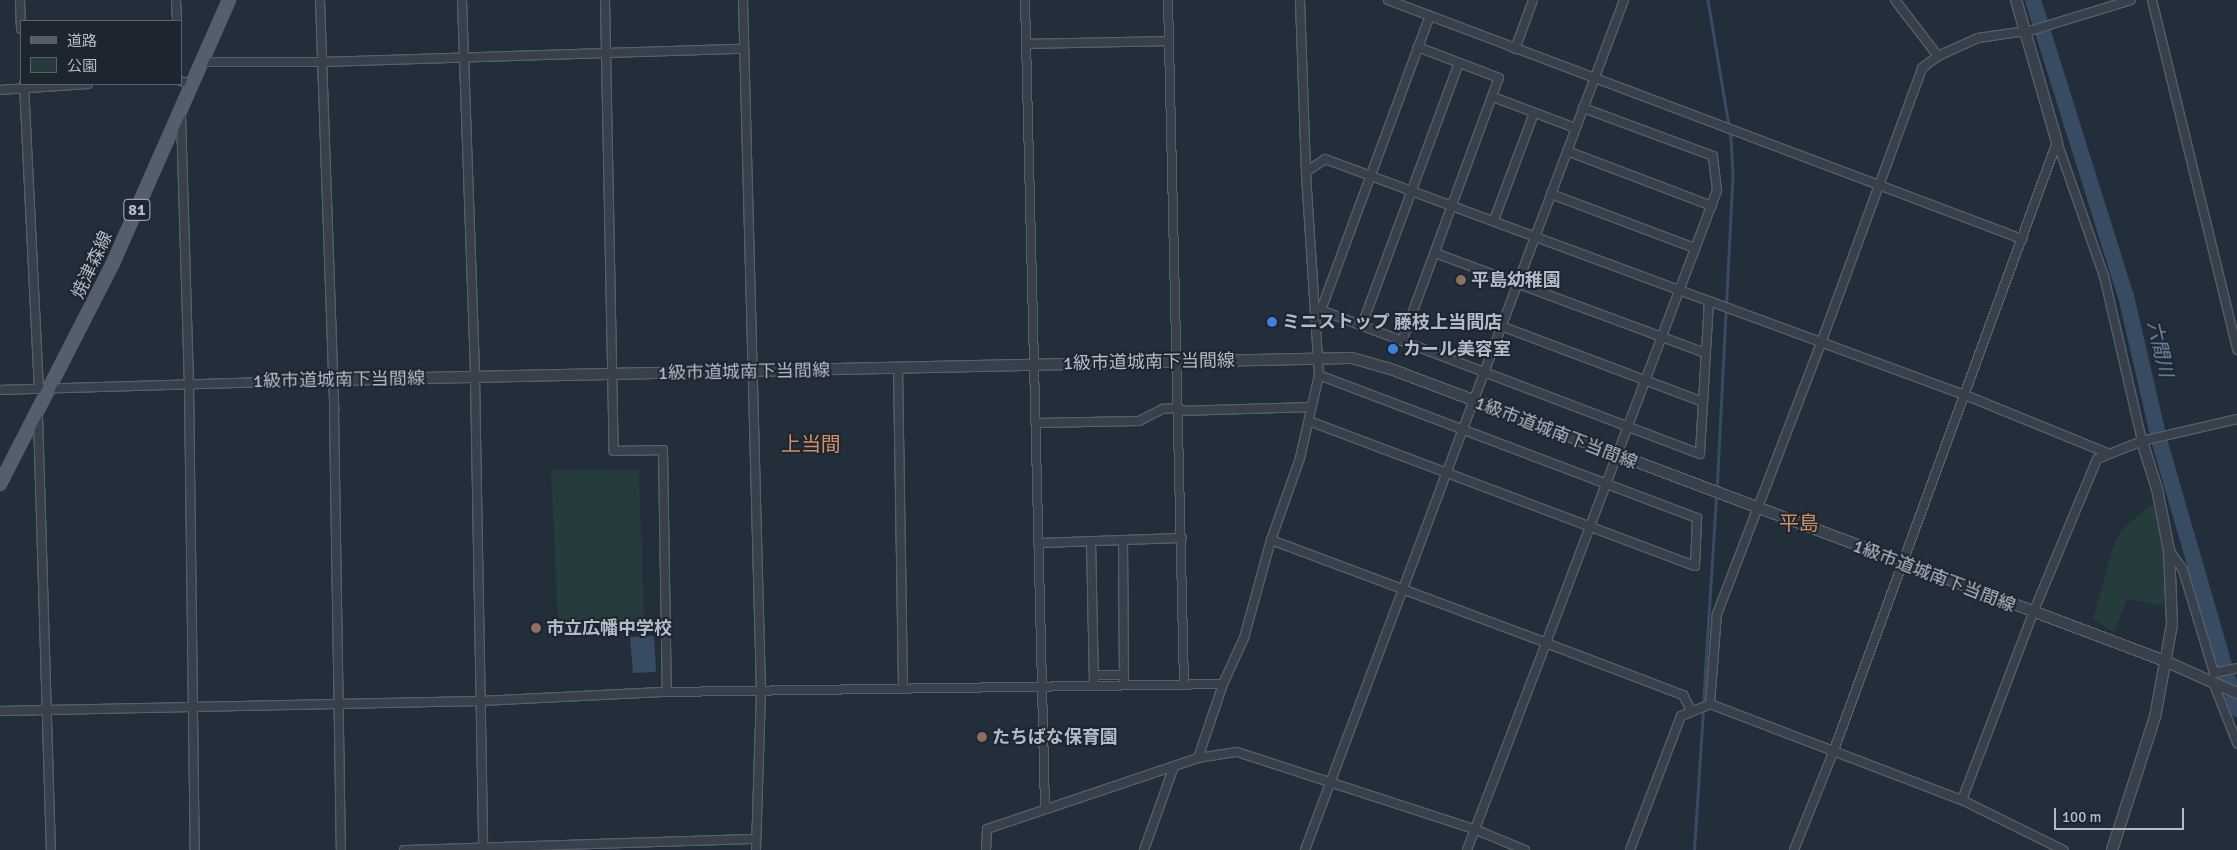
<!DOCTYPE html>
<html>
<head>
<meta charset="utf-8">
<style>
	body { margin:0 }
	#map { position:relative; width:2237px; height:850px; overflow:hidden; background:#232e3b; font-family:Signika,"Noto Sans JP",sans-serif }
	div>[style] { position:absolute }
	.green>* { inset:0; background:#253b3c }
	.water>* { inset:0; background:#374b62 }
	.stream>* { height:2.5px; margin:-1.25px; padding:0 1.25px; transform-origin:1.25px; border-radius:1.25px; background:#374b62 }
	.river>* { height:16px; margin:-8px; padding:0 8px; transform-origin:8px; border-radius:8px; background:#374b62 }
	.roads { filter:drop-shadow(1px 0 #555e69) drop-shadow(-1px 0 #555e69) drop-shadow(0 1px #555e69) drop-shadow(0 -1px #555e69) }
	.minor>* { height:8px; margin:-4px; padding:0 4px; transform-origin:4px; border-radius:4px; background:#37404b }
	.tertiary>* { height:10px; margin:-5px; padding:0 5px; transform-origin:5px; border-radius:5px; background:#37404b }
	.primary>* { height:12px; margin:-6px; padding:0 6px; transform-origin:6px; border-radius:6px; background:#555f6c }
	.dots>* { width:14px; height:14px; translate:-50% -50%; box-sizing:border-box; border:2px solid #1c2530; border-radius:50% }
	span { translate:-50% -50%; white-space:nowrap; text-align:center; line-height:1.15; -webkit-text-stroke:4px #1c2530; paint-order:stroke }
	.shield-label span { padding:1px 4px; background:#1c2530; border:1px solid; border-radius:4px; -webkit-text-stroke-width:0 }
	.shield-label { font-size:16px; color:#b2bbc7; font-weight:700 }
	.street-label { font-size:18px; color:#b2bbc7 }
	.poi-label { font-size:18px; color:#b2bbc7; font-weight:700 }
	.left { translate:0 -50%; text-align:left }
	.water-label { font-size:19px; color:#738daa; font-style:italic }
	.quarter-label { font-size:20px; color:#d28e62 }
	.legend { position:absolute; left:20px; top:20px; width:162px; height:65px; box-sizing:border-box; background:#1c2530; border:1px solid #58616c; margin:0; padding:6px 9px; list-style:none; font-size:15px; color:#b2bbc7 }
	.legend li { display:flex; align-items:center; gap:10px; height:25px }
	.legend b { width:25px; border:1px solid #58616c }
	.scale { position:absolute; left:2054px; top:808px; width:130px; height:22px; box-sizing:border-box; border:2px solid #b2bbc7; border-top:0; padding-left:6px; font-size:15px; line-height:18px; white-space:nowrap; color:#b2bbc7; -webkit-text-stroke:4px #1c2530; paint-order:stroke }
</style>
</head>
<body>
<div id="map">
	<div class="green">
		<div style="clip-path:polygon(551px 470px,639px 470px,644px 621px,558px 621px)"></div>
		<div style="clip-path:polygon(2153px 503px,2163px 542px,2170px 607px,2127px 599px,2114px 632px,2093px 619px,2112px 551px,2120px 531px)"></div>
	</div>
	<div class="water">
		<div style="clip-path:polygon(654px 636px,656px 672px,633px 673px,630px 637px)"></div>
	</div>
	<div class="stream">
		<div style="left:1708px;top:0;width:139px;rotate:80.5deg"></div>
		<div style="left:1731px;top:137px;width:39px;rotate:87deg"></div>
		<div style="left:1733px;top:176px;width:313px;rotate:92.9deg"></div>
		<div style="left:1703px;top:704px;width:209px;rotate:-86.4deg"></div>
		<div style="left:1694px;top:850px;width:141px;rotate:-86.3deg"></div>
	</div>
	<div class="river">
		<div style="left:2033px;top:0;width:310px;rotate:72.6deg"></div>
		<div style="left:2126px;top:296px;width:151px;rotate:77deg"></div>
		<div style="left:2160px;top:443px;width:277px;rotate:73.9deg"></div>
	</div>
	<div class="roads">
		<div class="minor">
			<div style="left:20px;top:0;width:29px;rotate:88deg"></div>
			<div style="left:176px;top:0;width:21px;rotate:87deg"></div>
			<div style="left:320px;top:0;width:411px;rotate:88deg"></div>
			<div style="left:334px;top:411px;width:439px;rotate:89.1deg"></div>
			<div style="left:462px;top:0;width:377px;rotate:88deg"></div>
			<div style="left:475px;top:377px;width:473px;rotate:89deg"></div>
			<div style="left:605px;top:0;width:451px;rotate:88.9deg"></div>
			<div style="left:614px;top:451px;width:49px;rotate:-1.2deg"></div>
			<div style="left:663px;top:450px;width:242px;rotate:89.1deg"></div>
			<div style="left:743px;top:0;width:691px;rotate:88.51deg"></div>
			<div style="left:761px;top:691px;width:159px;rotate:91.8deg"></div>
			<div style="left:1025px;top:0;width:809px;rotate:88.58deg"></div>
			<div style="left:1168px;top:0;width:684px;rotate:88.66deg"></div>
			<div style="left:1388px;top:0;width:678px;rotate:20.66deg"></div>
			<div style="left:1895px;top:0;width:71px;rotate:52.5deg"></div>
			<div style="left:2152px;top:0;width:360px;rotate:76.3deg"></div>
			<div style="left:1026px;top:44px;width:142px;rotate:-1.2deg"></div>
			<div style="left:1515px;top:49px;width:52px;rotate:-69.8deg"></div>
			<div style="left:202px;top:62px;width:120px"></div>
			<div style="left:322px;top:62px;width:422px;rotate:-1.8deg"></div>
			<div style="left:181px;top:81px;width:12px;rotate:20deg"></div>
			<div style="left:24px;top:84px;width:304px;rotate:87.2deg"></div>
			<div style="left:0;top:90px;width:88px;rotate:-3.9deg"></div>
			<div style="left:1493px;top:97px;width:88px;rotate:20.7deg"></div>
			<div style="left:181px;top:115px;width:269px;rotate:88.3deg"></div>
			<div style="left:189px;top:384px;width:466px;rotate:89.3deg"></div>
			<div style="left:2057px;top:142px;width:142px;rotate:70.7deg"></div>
			<div style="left:2104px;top:276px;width:169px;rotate:77deg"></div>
			<div style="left:1567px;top:151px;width:155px;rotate:20.8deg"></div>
			<div style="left:1306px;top:172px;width:23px;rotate:-34deg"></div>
			<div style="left:1325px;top:159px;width:409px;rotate:20.3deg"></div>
			<div style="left:1709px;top:301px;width:153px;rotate:93.4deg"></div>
			<div style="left:1700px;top:454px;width:405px;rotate:-159.2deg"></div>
			<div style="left:1551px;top:194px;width:154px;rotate:20.6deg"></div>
			<div style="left:1494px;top:220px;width:114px;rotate:-69.5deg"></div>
			<div style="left:1435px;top:253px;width:288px;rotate:20.3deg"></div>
			<div style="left:1709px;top:301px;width:273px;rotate:20.2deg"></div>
			<div style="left:1965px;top:395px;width:153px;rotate:22.2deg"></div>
			<div style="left:1316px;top:310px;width:5px"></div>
			<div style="left:1321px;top:310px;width:314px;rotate:-69.7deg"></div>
			<div style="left:1362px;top:325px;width:279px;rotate:-69.7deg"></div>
			<div style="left:1501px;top:326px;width:216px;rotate:20.6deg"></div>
			<div style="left:1402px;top:341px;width:280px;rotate:-69.8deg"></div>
			<div style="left:1499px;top:78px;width:87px;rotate:-159.1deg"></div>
			<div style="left:898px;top:368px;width:321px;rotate:89.1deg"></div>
			<div style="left:0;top:390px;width:332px;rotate:-1.7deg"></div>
			<div style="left:1179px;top:411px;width:133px;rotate:-1.7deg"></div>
			<div style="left:38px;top:416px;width:434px;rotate:88.3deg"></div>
			<div style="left:1309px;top:421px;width:412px;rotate:20.6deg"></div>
			<div style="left:1695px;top:566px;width:48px;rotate:-87.6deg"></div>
			<div style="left:1697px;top:518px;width:404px;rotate:-159.3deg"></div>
			<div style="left:1036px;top:423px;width:103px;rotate:-1.1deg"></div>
			<div style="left:1139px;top:421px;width:27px;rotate:-27deg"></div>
			<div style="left:1163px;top:409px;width:16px;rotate:-4deg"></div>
			<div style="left:1123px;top:540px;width:145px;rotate:89.6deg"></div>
			<div style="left:1271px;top:540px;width:294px;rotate:20.5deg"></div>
			<div style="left:1546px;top:643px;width:484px;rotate:-69.3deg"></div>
			<div style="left:1717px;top:190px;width:34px;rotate:-97deg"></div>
			<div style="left:1713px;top:156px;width:139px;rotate:-159.7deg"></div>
			<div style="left:1091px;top:541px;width:145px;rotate:88.8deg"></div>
			<div style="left:1038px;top:543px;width:144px;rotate:-2deg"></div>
			<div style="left:2169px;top:550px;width:24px;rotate:55deg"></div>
			<div style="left:2183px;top:570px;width:108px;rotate:73.2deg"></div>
			<div style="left:2214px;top:673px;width:24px;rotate:-12deg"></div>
			<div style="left:1094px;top:675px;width:30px"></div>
			<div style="left:2213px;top:682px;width:66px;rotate:68.5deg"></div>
			<div style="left:1710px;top:704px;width:90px;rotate:-85.6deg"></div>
			<div style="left:1717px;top:614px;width:290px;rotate:-69deg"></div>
			<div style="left:1821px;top:343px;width:293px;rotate:-69.8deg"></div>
			<div style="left:1922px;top:68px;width:20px;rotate:-37deg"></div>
			<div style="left:1938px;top:56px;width:44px;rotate:-24.2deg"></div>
			<div style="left:1978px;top:38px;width:56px;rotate:-8.3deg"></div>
			<div style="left:2033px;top:30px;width:102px;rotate:-17deg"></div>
			<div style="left:0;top:711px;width:480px;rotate:-1.2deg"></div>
			<div style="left:480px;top:701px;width:187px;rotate:-2.8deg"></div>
			<div style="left:667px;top:692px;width:556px;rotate:-0.82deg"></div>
			<div style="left:1198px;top:758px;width:78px;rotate:-71.3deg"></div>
			<div style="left:1223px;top:684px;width:51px;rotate:-65.5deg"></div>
			<div style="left:1244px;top:638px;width:102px;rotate:-74.6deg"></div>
			<div style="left:1271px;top:540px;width:87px;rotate:-70.5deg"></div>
			<div style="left:1300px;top:458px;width:85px;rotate:-77.1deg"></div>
			<div style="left:1319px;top:375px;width:203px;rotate:-93.7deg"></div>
			<div style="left:1306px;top:172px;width:172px;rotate:-92deg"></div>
			<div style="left:1962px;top:800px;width:200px;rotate:-69.2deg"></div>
			<div style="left:2033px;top:613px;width:167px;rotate:-67.4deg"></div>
			<div style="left:2097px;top:459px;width:48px;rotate:-21.8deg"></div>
			<div style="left:2142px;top:441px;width:98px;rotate:-13deg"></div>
			<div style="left:404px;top:850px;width:352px;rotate:-1.8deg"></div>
			<div style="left:986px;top:850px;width:21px;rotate:-87deg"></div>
			<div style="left:987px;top:829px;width:223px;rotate:-18.6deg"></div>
			<div style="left:1198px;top:758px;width:39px;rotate:-9deg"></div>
			<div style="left:1237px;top:752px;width:249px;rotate:18deg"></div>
			<div style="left:1474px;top:829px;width:55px;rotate:22.4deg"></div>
			<div style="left:1144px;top:850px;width:89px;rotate:-70.3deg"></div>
			<div style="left:1305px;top:850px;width:908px;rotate:-69.43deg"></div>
			<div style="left:1467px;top:850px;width:222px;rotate:-69.1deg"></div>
			<div style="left:1546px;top:643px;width:147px;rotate:20.8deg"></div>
			<div style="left:1683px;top:695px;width:17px;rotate:62deg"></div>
			<div style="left:1630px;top:850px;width:143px;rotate:-69.2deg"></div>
			<div style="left:1681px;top:716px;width:31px;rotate:-22deg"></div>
			<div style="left:1710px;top:704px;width:270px;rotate:20.9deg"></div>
			<div style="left:1962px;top:800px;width:113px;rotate:26.3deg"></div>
			<div style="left:1794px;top:850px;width:108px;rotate:-68.2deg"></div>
			<div style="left:1834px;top:750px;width:648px;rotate:-69.86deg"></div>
		</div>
		<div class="tertiary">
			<div style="left:2016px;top:0;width:148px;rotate:73.9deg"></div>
			<div style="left:332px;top:380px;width:1020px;rotate:-1.24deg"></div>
			<div style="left:1352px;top:358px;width:37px;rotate:16deg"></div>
			<div style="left:1388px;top:368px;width:830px;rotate:20.66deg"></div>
			<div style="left:2165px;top:661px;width:79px;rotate:24deg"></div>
			<div style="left:2112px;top:850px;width:140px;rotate:-72.1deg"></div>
			<div style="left:2155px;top:717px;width:95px;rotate:-79.6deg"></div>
			<div style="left:2172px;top:624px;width:74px;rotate:-92.3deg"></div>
			<div style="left:2169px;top:550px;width:62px;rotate:-101.1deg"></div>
			<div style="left:2157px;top:489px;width:50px;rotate:-107.4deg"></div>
		</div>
		<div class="primary">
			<div style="left:0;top:484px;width:248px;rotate:-62.9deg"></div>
			<div style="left:113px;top:263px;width:287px;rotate:-66.2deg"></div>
		</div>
	</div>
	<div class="dots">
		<div style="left:1461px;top:280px;background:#8d6e63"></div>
		<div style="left:1272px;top:322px;background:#3f7fe0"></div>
		<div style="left:1393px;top:349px;background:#3f7fe0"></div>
		<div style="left:536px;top:628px;background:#8d6e63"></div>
		<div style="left:982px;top:737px;background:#8d6e63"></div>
	</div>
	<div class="shield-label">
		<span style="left:137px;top:210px">81</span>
	</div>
	<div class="street-label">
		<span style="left:92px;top:265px;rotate:-65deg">焼津森線</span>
		<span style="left:1149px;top:362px;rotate:-1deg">1級市道城南下当間線</span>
		<span style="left:744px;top:372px;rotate:-1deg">1級市道城南下当間線</span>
		<span style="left:339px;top:380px;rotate:-1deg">1級市道城南下当間線</span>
		<span style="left:1556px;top:433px;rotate:21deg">1級市道城南下当間線</span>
		<span style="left:1934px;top:576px;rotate:21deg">1級市道城南下当間線</span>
	</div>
	<div class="poi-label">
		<span class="left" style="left:1471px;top:280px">平島幼稚園</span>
		<span class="left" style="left:1282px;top:322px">ミニストップ 藤枝上当間店</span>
		<span class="left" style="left:1403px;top:349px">カール美容室</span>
		<span class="left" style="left:546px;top:628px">市立広幡中学校</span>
		<span class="left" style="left:992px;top:737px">たちばな保育園</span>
	</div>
	<div class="water-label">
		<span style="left:2159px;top:349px;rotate:77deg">六間川</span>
	</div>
	<div class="quarter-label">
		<span style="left:811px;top:444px">上当間</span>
		<span style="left:1799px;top:523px">平島</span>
	</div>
	<ul class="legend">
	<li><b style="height:6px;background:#555f6c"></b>道路</li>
	<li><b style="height:14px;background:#253b3c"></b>公園</li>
	</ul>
	<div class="scale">100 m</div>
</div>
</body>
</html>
